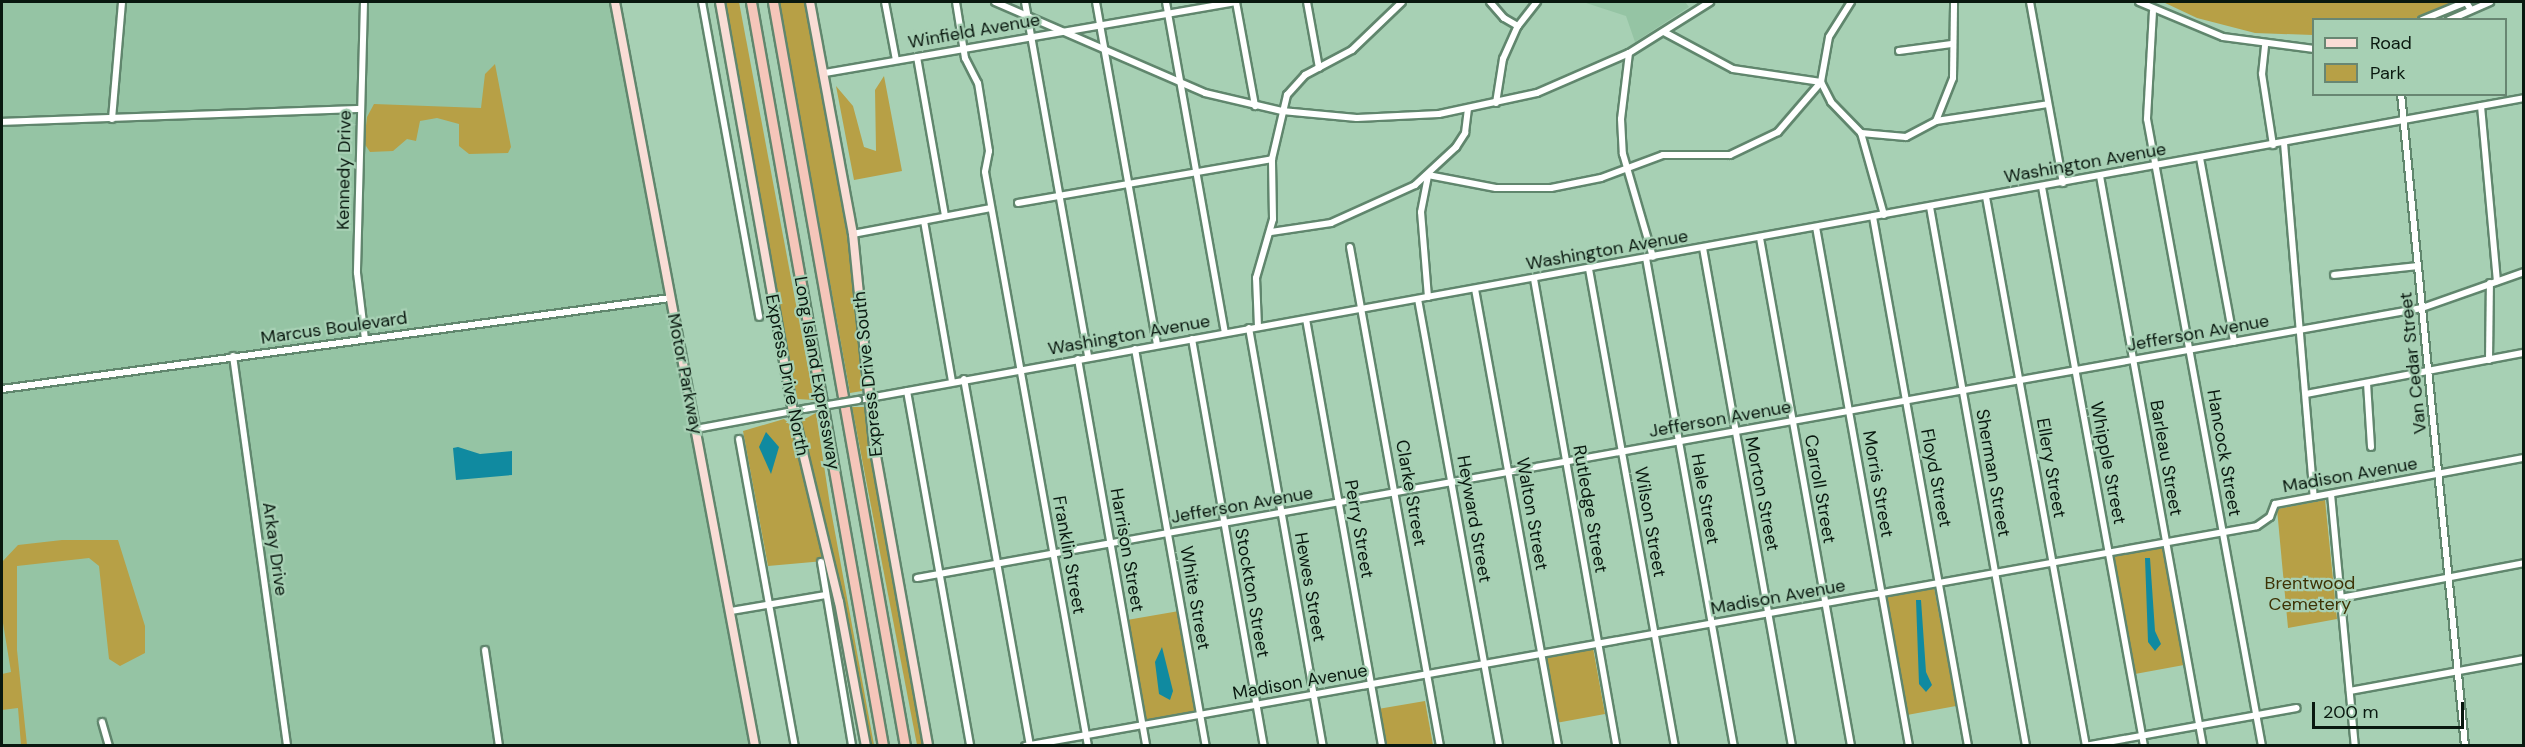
<!DOCTYPE html>
<html>
<head>
<meta charset="utf-8">
<style>
	body { margin:0 }
	#map { position:relative; width:2525px; height:747px; overflow:hidden; background:#a7d0b4; font-family:"DM Sans",sans-serif }
	div>[style] { position:absolute }
	.built>* { inset:0; background:#95c4a4 }
	.green>* { inset:0; background:#b7a046 }
	.water>* { inset:0; background:#108aa0 }
	.roads { filter:drop-shadow(2px 0 #60866d) drop-shadow(-2px 0 #60866d) drop-shadow(0 2px #60866d) drop-shadow(0 -2px #60866d) }
	.minor>* { height:6px; margin:-3px; padding:0 3px; transform-origin:3px; border-radius:3px; background:#fff }
	.major>* { height:8px; margin:-4px; padding:0 4px; transform-origin:4px; border-radius:4px; background:#f9ddd6 }
	.highway>* { height:9px; margin:-4.5px; padding:0 4.5px; transform-origin:4.5px; border-radius:4.5px; background:#f5c6ba }
	.bridges { filter:drop-shadow(2px 0 #60866d) drop-shadow(-2px 0 #60866d) drop-shadow(0 2px #60866d) drop-shadow(0 -2px #60866d) }
	.minor-bridge>* { height:6px; margin:-3px; padding:0 3px; transform-origin:3px; border-radius:3px; background:#fff }
	span { translate:-50% -50%; white-space:nowrap; text-align:center; line-height:1.15; -webkit-text-stroke:4.5px #a7d0b4; paint-order:stroke }
	.street-label { font-size:18px; color:#09180f }
	.park-label { font-size:18px; color:#3d3205 }
	.frame { position:absolute; inset:0; border:3px solid #09180f; pointer-events:none }
	.legend { position:absolute; left:2312px; top:18px; width:195px; height:78px; box-sizing:border-box; background:#a7d0b4; border:2px solid #688672; margin:0; padding:8px 10px; list-style:none; font-size:18px; color:#09180f }
	.legend li { display:flex; align-items:center; gap:12px; height:30px }
	.legend b { width:30px; border:2px solid #688672 }
	.scale { position:absolute; left:2312px; top:702px; width:152px; height:27px; box-sizing:border-box; border:3px solid #09180f; border-top:0; padding-left:8px; font-size:18px; line-height:21px; white-space:nowrap; color:#09180f; -webkit-text-stroke:4px #a7d0b4; paint-order:stroke }
</style>
</head>
<body>
<div id="map">
	<div class="built">
		<div style="clip-path:polygon(2px 2px,616px 2px,756px 745px,2px 745px)"></div>
		<div style="clip-path:polygon(1583px 2px,1685px 2px,1689px 7px,1635px 42px,1626px 16px)"></div>
	</div>
	<div class="green">
		<div style="clip-path:polygon(725px 2px,739px 2px,814px 400px,797px 399px)"></div>
		<div style="clip-path:polygon(779px 2px,808px 2px,849px 226px,862px 391px,850px 393px)"></div>
		<div style="clip-path:polygon(2163px 2px,2454px 2px,2414px 19px,2314px 20px,2313px 35px,2255px 33px,2197px 18px)"></div>
		<div style="clip-path:polygon(495px 64px,511px 147px,508px 153px,469px 154px,459px 146px,459px 124px,437px 118px,420px 121px,416px 141px,407px 139px,393px 151px,370px 152px,364px 143px,367px 117px,374px 104px,481px 108px,485px 74px)"></div>
		<div style="clip-path:polygon(884px 76px,902px 171px,854px 180px,836px 86px,853px 106px,864px 147px,876px 151px,875px 90px)"></div>
		<div style="clip-path:polygon(852px 407px,867px 407px,925px 745px,917px 745px)"></div>
		<div style="clip-path:polygon(816px 413px,830px 505px,874px 745px,870px 745px,801px 421px)"></div>
		<div style="clip-path:polygon(784px 419px,792px 426px,824px 561px,768px 566px,743px 431px)"></div>
		<div style="clip-path:polygon(2325px 500px,2337px 619px,2288px 628px,2277px 509px)"></div>
		<div style="clip-path:polygon(62px 540px,118px 540px,145px 626px,145px 653px,120px 666px,109px 659px,99px 566px,89px 558px,17px 566px,17px 650px,27px 745px,21px 745px,18px 708px,2px 710px,2px 674px,11px 672px,2px 617px,2px 562px,18px 545px)"></div>
		<div style="clip-path:polygon(2163px 546px,2184px 665px,2135px 674px,2114px 555px)"></div>
		<div style="clip-path:polygon(1934px 587px,1956px 706px,1907px 715px,1885px 596px)"></div>
		<div style="clip-path:polygon(1179px 611px,1196px 712px,1145px 721px,1127px 620px)"></div>
		<div style="clip-path:polygon(1593px 648px,1605px 714px,1556px 723px,1545px 657px)"></div>
		<div style="clip-path:polygon(1425px 701px,1433px 745px,1384px 745px,1378px 709px)"></div>
	</div>
	<div class="water">
		<div style="clip-path:polygon(766px 432px,779px 447px,771px 474px,759px 447px)"></div>
		<div style="clip-path:polygon(458px 447px,480px 454px,512px 451px,512px 475px,456px 480px,453px 448px)"></div>
		<div style="clip-path:polygon(2145px 558px,2150px 558px,2155px 631px,2161px 644px,2155px 651px,2148px 642px)"></div>
		<div style="clip-path:polygon(1916px 600px,1921px 600px,1926px 672px,1932px 685px,1926px 692px,1919px 684px)"></div>
		<div style="clip-path:polygon(1162px 647px,1173px 691px,1170px 700px,1159px 694px,1155px 662px)"></div>
	</div>
	<div class="roads">
		<div class="minor">
			<div style="left:364px;top:2px;width:271px;rotate:91.5deg"></div>
			<div style="left:357px;top:273px;width:66px;rotate:83.1deg"></div>
			<div style="left:702px;top:2px;width:320px;rotate:79.7deg"></div>
			<div style="left:885px;top:2px;width:59px;rotate:79.3deg"></div>
			<div style="left:956px;top:2px;width:57px;rotate:80.9deg"></div>
			<div style="left:965px;top:58px;width:28px;rotate:63deg"></div>
			<div style="left:978px;top:83px;width:69px;rotate:80.8deg"></div>
			<div style="left:989px;top:151px;width:21px;rotate:101deg"></div>
			<div style="left:985px;top:172px;width:583px;rotate:79.83deg"></div>
			<div style="left:995px;top:2px;width:229px;rotate:23.4deg"></div>
			<div style="left:1205px;top:93px;width:79px;rotate:13.2deg"></div>
			<div style="left:1282px;top:111px;width:75px;rotate:5.3deg"></div>
			<div style="left:1357px;top:118px;width:82px;rotate:-2.8deg"></div>
			<div style="left:1439px;top:114px;width:100px;rotate:-12.1deg"></div>
			<div style="left:1537px;top:93px;width:100px;rotate:-23.5deg"></div>
			<div style="left:1629px;top:53px;width:96px;rotate:-32.2deg"></div>
			<div style="left:1025px;top:2px;width:361px;rotate:79.9deg"></div>
			<div style="left:1096px;top:2px;width:348px;rotate:79.9deg"></div>
			<div style="left:1166px;top:2px;width:336px;rotate:79.9deg"></div>
			<div style="left:1236px;top:2px;width:106px;rotate:79.6deg"></div>
			<div style="left:1307px;top:2px;width:67px;rotate:79.7deg"></div>
			<div style="left:1490px;top:2px;width:21px;rotate:49deg"></div>
			<div style="left:1504px;top:18px;width:16px;rotate:30deg"></div>
			<div style="left:1851px;top:2px;width:41px;rotate:122.2deg"></div>
			<div style="left:1829px;top:37px;width:46px;rotate:100.1deg"></div>
			<div style="left:1821px;top:82px;width:22px;rotate:63deg"></div>
			<div style="left:1831px;top:102px;width:43px;rotate:45.9deg"></div>
			<div style="left:1861px;top:133px;width:85px;rotate:74.3deg"></div>
			<div style="left:2030px;top:2px;width:184px;rotate:79.7deg"></div>
			<div style="left:2139px;top:2px;width:91px;rotate:22.6deg"></div>
			<div style="left:2223px;top:37px;width:92px;rotate:7.5deg"></div>
			<div style="left:2153px;top:11px;width:108px;rotate:93.2deg"></div>
			<div style="left:2147px;top:119px;width:637px;rotate:79.61deg"></div>
			<div style="left:2422px;top:20px;width:48px;rotate:-22.2deg"></div>
			<div style="left:2466px;top:2px;width:9px;rotate:58deg"></div>
			<div style="left:2449px;top:20px;width:45px;rotate:-23.7deg"></div>
			<div style="left:1664px;top:32px;width:78px;rotate:28.2deg"></div>
			<div style="left:1733px;top:69px;width:89px;rotate:8.4deg"></div>
			<div style="left:2265px;top:46px;width:28px;rotate:96deg"></div>
			<div style="left:2262px;top:74px;width:72px;rotate:81.2deg"></div>
			<div style="left:1899px;top:51px;width:53px;rotate:-7.5deg"></div>
			<div style="left:1629px;top:53px;width:66px;rotate:96.9deg"></div>
			<div style="left:1621px;top:119px;width:35px;rotate:87deg"></div>
			<div style="left:1623px;top:154px;width:107px;rotate:73.8deg"></div>
			<div style="left:917px;top:57px;width:161px;rotate:80deg"></div>
			<div style="left:825px;top:73px;width:417px;rotate:-9.8deg"></div>
			<div style="left:2401px;top:94px;width:655px;rotate:84.39deg"></div>
			<div style="left:1496px;top:103px;width:45px;rotate:-81deg"></div>
			<div style="left:1503px;top:59px;width:36px;rotate:-66deg"></div>
			<div style="left:1518px;top:26px;width:31px;rotate:-52deg"></div>
			<div style="left:2481px;top:106px;width:176px;rotate:84.8deg"></div>
			<div style="left:112px;top:119px;width:117px;rotate:-85.1deg"></div>
			<div style="left:1936px;top:121px;width:113px;rotate:-8.6deg"></div>
			<div style="left:2px;top:122px;width:359px;rotate:-2.1deg"></div>
			<div style="left:1861px;top:133px;width:45px;rotate:5.1deg"></div>
			<div style="left:1906px;top:137px;width:34px;rotate:-28deg"></div>
			<div style="left:1936px;top:121px;width:46px;rotate:-68.4deg"></div>
			<div style="left:1953px;top:78px;width:76px;rotate:-89.2deg"></div>
			<div style="left:2284px;top:143px;width:355px;rotate:85.2deg"></div>
			<div style="left:2200px;top:158px;width:187px;rotate:79.5deg"></div>
			<div style="left:2100px;top:176px;width:579px;rotate:79.76deg"></div>
			<div style="left:2042px;top:187px;width:568px;rotate:79.66deg"></div>
			<div style="left:1986px;top:197px;width:558px;rotate:79.68deg"></div>
			<div style="left:1018px;top:203px;width:258px;rotate:-9.8deg"></div>
			<div style="left:1930px;top:207px;width:547px;rotate:79.9deg"></div>
			<div style="left:1873px;top:217px;width:537px;rotate:79.82deg"></div>
			<div style="left:924px;top:221px;width:163px;rotate:80.1deg"></div>
			<div style="left:1816px;top:227px;width:527px;rotate:79.84deg"></div>
			<div style="left:1271px;top:232px;width:61px;rotate:-8.5deg"></div>
			<div style="left:1331px;top:223px;width:92px;rotate:-24.3deg"></div>
			<div style="left:1415px;top:185px;width:56px;rotate:-42.8deg"></div>
			<div style="left:1456px;top:147px;width:17px;rotate:-57deg"></div>
			<div style="left:1465px;top:133px;width:23px;rotate:-83deg"></div>
			<div style="left:853px;top:234px;width:140px;rotate:-10.7deg"></div>
			<div style="left:1760px;top:238px;width:516px;rotate:79.84deg"></div>
			<div style="left:1350px;top:247px;width:507px;rotate:79.78deg"></div>
			<div style="left:1703px;top:248px;width:506px;rotate:79.87deg"></div>
			<div style="left:1646px;top:258px;width:496px;rotate:79.8deg"></div>
			<div style="left:1589px;top:269px;width:485px;rotate:79.8deg"></div>
			<div style="left:2334px;top:275px;width:84px;rotate:-6.1deg"></div>
			<div style="left:1534px;top:279px;width:474px;rotate:80deg"></div>
			<div style="left:1475px;top:289px;width:464px;rotate:79.7deg"></div>
			<div style="left:1428px;top:297px;width:85px;rotate:-94.7deg"></div>
			<div style="left:1421px;top:212px;width:38px;rotate:-79deg"></div>
			<div style="left:1428px;top:175px;width:69px;rotate:10.8deg"></div>
			<div style="left:1496px;top:188px;width:55px"></div>
			<div style="left:1551px;top:188px;width:51px;rotate:-11.3deg"></div>
			<div style="left:1601px;top:178px;width:66px;rotate:-20.4deg"></div>
			<div style="left:1663px;top:155px;width:67px"></div>
			<div style="left:1730px;top:155px;width:53px;rotate:-25.6deg"></div>
			<div style="left:1778px;top:132px;width:66px;rotate:-49.3deg"></div>
			<div style="left:1418px;top:299px;width:454px;rotate:79.7deg"></div>
			<div style="left:1306px;top:319px;width:434px;rotate:79.9deg"></div>
			<div style="left:1258px;top:327px;width:49px;rotate:-92.3deg"></div>
			<div style="left:1256px;top:278px;width:61px;rotate:-73.9deg"></div>
			<div style="left:1273px;top:219px;width:60px;rotate:-91deg"></div>
			<div style="left:1272px;top:159px;width:66px;rotate:-76.8deg"></div>
			<div style="left:1287px;top:95px;width:27px;rotate:-48deg"></div>
			<div style="left:1305px;top:75px;width:53px;rotate:-28deg"></div>
			<div style="left:1352px;top:50px;width:69px;rotate:-43.8deg"></div>
			<div style="left:1249px;top:328px;width:424px;rotate:80deg"></div>
			<div style="left:1192px;top:339px;width:413px;rotate:80deg"></div>
			<div style="left:1135px;top:349px;width:403px;rotate:79.9deg"></div>
			<div style="left:233px;top:356px;width:394px;rotate:82.1deg"></div>
			<div style="left:1078px;top:359px;width:393px;rotate:80deg"></div>
			<div style="left:2489px;top:360px;width:77px;rotate:-89.3deg"></div>
			<div style="left:964px;top:379px;width:373px;rotate:79.8deg"></div>
			<div style="left:2367px;top:383px;width:64px;rotate:86.4deg"></div>
			<div style="left:2px;top:389px;width:674px;rotate:-7.76deg"></div>
			<div style="left:907px;top:391px;width:361px;rotate:79.9deg"></div>
			<div style="left:2306px;top:394px;width:222px;rotate:-10.7deg"></div>
			<div style="left:858px;top:400px;width:1693px;rotate:-10.27deg"></div>
			<div style="left:696px;top:429px;width:110px;rotate:-10.5deg"></div>
			<div style="left:739px;top:439px;width:312px;rotate:79.7deg"></div>
			<div style="left:2331px;top:494px;width:253px;rotate:84.6deg"></div>
			<div style="left:821px;top:562px;width:187px;rotate:80.4deg"></div>
			<div style="left:917px;top:578px;width:1529px;rotate:-10.17deg"></div>
			<div style="left:2422px;top:308px;width:108px;rotate:-19.4deg"></div>
			<div style="left:2341px;top:598px;width:186px;rotate:-10.8deg"></div>
			<div style="left:731px;top:611px;width:96px;rotate:-9.6deg"></div>
			<div style="left:485px;top:650px;width:97px;rotate:81.7deg"></div>
			<div style="left:2350px;top:691px;width:177px;rotate:-10.4deg"></div>
			<div style="left:102px;top:722px;width:25px;rotate:74deg"></div>
			<div style="left:1025px;top:746px;width:1251px;rotate:-10.12deg"></div>
			<div style="left:2257px;top:526px;width:16px;rotate:-35deg"></div>
			<div style="left:2270px;top:517px;width:14px;rotate:-69deg"></div>
			<div style="left:2275px;top:504px;width:253px;rotate:-10.5deg"></div>
			<div style="left:2085px;top:746px;width:215px;rotate:-10.2deg"></div>
		</div>
		<div class="major">
			<div style="left:615px;top:2px;width:757px;rotate:79.34deg"></div>
			<div style="left:720px;top:2px;width:415px;rotate:79.9deg"></div>
			<div style="left:793px;top:411px;width:196px;rotate:76.5deg"></div>
			<div style="left:839px;top:602px;width:147px;rotate:79.4deg"></div>
			<div style="left:810px;top:2px;width:236px;rotate:79.5deg"></div>
			<div style="left:853px;top:234px;width:212px;rotate:84.3deg"></div>
			<div style="left:874px;top:445px;width:306px;rotate:79.8deg"></div>
		</div>
		<div class="highway">
			<div style="left:751px;top:2px;width:756px;rotate:79.94deg"></div>
			<div style="left:773px;top:2px;width:756px;rotate:79.94deg"></div>
		</div>
	</div>
	<div class="bridges">
		<div class="minor-bridge">
			<div style="left:804px;top:409px;width:55px;rotate:-9.5deg"></div>
		</div>
	</div>
	<div class="street-label">
		<span style="left:974px;top:31px;rotate:-10deg">Winfield Avenue</span>
		<span style="left:2085px;top:163px;rotate:-10deg">Washington Avenue</span>
		<span style="left:344px;top:170px;rotate:-89deg">Kennedy Drive</span>
		<span style="left:1607px;top:250px;rotate:-10deg">Washington Avenue</span>
		<span style="left:334px;top:328px;rotate:-8deg">Marcus Boulevard</span>
		<span style="left:2198px;top:333px;rotate:-10deg">Jefferson Avenue</span>
		<span style="left:1129px;top:335px;rotate:-10deg">Washington Avenue</span>
		<span style="left:2413px;top:363px;rotate:-96deg">Van Cedar Street</span>
		<span style="left:817px;top:373px;rotate:80deg">Long Island Expressway</span>
		<span style="left:685px;top:374px;rotate:79deg">Motor Parkway</span>
		<span style="left:868px;top:374px;rotate:-96deg">Express Drive South</span>
		<span style="left:787px;top:375px;rotate:79deg">Express Drive North</span>
		<span style="left:1720px;top:419px;rotate:-10deg">Jefferson Avenue</span>
		<span style="left:2224px;top:453px;rotate:80deg">Hancock Street</span>
		<span style="left:2166px;top:458px;rotate:80deg">Barleau Street</span>
		<span style="left:2108px;top:463px;rotate:79deg">Whipple Street</span>
		<span style="left:2051px;top:468px;rotate:80deg">Ellery Street</span>
		<span style="left:1993px;top:473px;rotate:80deg">Sherman Street</span>
		<span style="left:2350px;top:475px;rotate:-10deg">Madison Avenue</span>
		<span style="left:1936px;top:478px;rotate:79deg">Floyd Street</span>
		<span style="left:1878px;top:484px;rotate:80deg">Morris Street</span>
		<span style="left:1820px;top:489px;rotate:80deg">Carroll Street</span>
		<span style="left:1411px;top:493px;rotate:80deg">Clarke Street</span>
		<span style="left:1762px;top:494px;rotate:79deg">Morton Street</span>
		<span style="left:1705px;top:499px;rotate:80deg">Hale Street</span>
		<span style="left:1242px;top:505px;rotate:-10deg">Jefferson Avenue</span>
		<span style="left:1590px;top:509px;rotate:80deg">Rutledge Street</span>
		<span style="left:1532px;top:514px;rotate:80deg">Walton Street</span>
		<span style="left:1474px;top:519px;rotate:80deg">Heyward Street</span>
		<span style="left:1650px;top:522px;rotate:80deg">Wilson Street</span>
		<span style="left:1359px;top:529px;rotate:80deg">Perry Street</span>
		<span style="left:275px;top:549px;rotate:82deg">Arkay Drive</span>
		<span style="left:1127px;top:550px;rotate:80deg">Harrison Street</span>
		<span style="left:1069px;top:555px;rotate:80deg">Franklin Street</span>
		<span style="left:1310px;top:587px;rotate:80deg">Hewes Street</span>
		<span style="left:1252px;top:593px;rotate:80deg">Stockton Street</span>
		<span style="left:1778px;top:597px;rotate:-10deg">Madison Avenue</span>
		<span style="left:1195px;top:598px;rotate:80deg">White Street</span>
		<span style="left:1300px;top:682px;rotate:-10deg">Madison Avenue</span>
	</div>
	<div class="park-label">
		<span style="left:2310px;top:594px">Brentwood<br>Cemetery</span>
	</div>
	<div class="frame"></div>
	<ul class="legend">
	<li><b style="height:8px;background:#f9ddd6"></b>Road</li>
	<li><b style="height:16px;background:#b7a046"></b>Park</li>
	</ul>
	<div class="scale">200 m</div>
</div>
</body>
</html>
